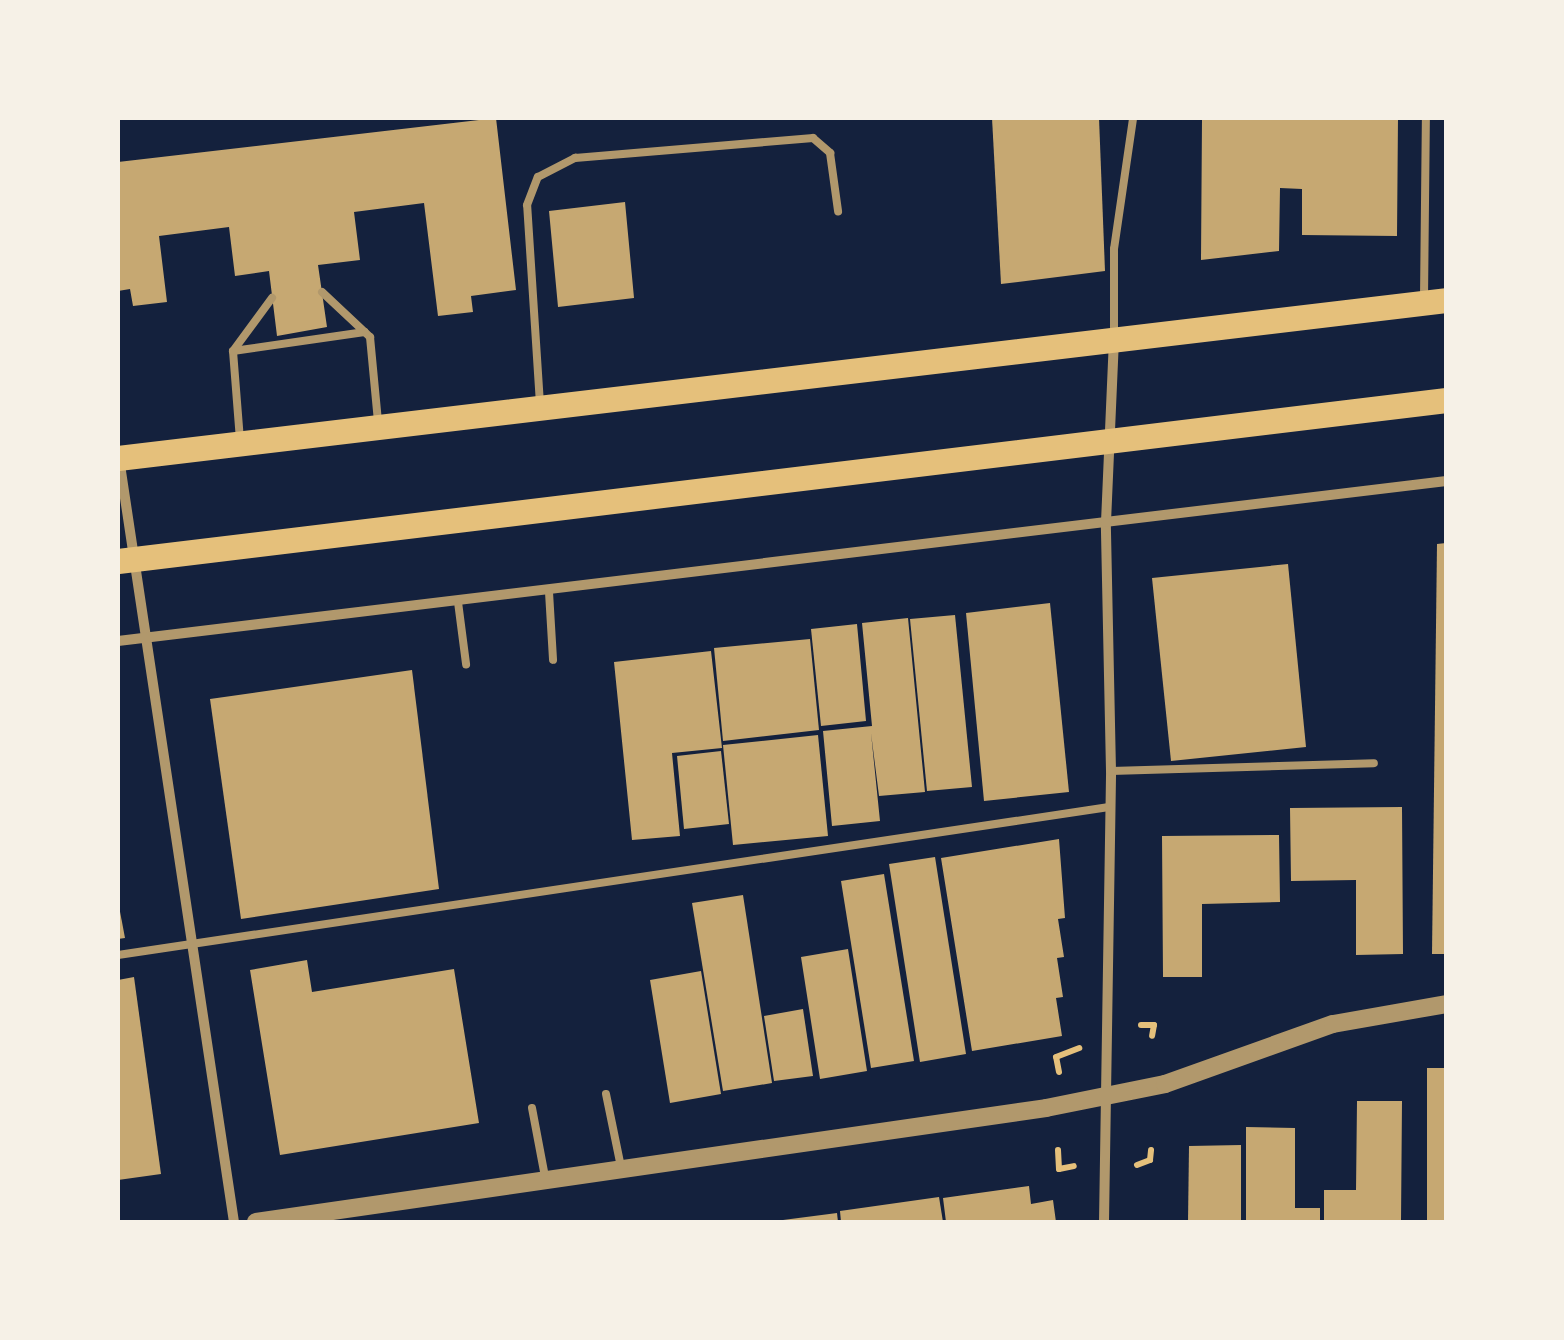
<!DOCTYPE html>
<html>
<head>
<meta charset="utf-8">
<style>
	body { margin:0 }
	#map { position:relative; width:1564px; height:1340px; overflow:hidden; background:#14213d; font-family:Lato,sans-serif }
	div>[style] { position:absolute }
	.building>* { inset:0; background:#c6a872 }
	.path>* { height:6px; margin:-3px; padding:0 3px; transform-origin:3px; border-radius:3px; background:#e5c07b }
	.service>* { height:8px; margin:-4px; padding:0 4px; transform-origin:4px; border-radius:4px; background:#b1986c }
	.minor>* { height:10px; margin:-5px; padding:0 5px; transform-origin:5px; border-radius:5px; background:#b1986c }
	.tertiary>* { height:18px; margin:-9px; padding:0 9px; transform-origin:9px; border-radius:9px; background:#b1986c }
	.primary>* { height:25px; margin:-12.5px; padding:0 12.5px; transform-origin:12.5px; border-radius:12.5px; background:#e5c07b }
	span { translate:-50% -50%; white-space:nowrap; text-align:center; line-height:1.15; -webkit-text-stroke:9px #f6f1e7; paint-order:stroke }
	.frame { position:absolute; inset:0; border:120px solid #f6f1e7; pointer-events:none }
</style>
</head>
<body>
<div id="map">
	<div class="building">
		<div style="clip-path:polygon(496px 118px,516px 290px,471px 296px,473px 312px,438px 316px,424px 203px,354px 212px,360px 260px,318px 265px,327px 327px,277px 336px,269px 271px,235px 276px,229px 227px,159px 236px,167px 302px,133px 306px,130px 289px,118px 291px,118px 162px)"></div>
		<div style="clip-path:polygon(992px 118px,1099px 118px,1105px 271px,1001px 284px)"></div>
		<div style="clip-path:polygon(1202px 118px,1398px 118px,1397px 236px,1302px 235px,1302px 189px,1280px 188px,1279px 251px,1201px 260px)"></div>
		<div style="clip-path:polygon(625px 202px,634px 298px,558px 307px,549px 211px)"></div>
		<div style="clip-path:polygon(1446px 543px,1446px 954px,1432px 954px,1437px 544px)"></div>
		<div style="clip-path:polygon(1288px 564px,1306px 747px,1171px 761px,1152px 578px)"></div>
		<div style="clip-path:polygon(1050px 603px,1069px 792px,984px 801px,966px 613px)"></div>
		<div style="clip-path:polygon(955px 615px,972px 787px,927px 791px,910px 619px)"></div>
		<div style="clip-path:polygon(908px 618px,925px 792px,879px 796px,871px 733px,880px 821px,832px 826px,823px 731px,872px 726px,862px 623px)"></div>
		<div style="clip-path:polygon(857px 624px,866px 721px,821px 726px,811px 629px)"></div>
		<div style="clip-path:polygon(810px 639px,819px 730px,723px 741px,714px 648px)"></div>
		<div style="clip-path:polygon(711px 651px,722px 748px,672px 753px,680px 836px,632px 840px,614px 662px)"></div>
		<div style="clip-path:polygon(412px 670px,439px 889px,241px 919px,210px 699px)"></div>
		<div style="clip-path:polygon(818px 735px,828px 836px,733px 845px,723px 745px)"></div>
		<div style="clip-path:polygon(721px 751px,729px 824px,684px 829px,677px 756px)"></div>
		<div style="clip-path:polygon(1402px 807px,1403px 954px,1356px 955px,1356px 880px,1291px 881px,1290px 808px)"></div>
		<div style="clip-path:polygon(1279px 835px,1280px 902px,1202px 904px,1202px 977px,1163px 977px,1162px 836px)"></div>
		<div style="clip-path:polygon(1059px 839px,1065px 918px,1058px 919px,1064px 957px,1057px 958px,1063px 997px,1056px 998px,1062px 1036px,972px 1051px,941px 858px)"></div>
		<div style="clip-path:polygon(935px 857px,966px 1054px,920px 1062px,889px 864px)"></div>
		<div style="clip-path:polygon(884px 874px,914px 1061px,871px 1068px,841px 881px)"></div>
		<div style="clip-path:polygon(743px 895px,772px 1083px,723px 1091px,692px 903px)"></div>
		<div style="clip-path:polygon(118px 901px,125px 938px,118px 939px)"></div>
		<div style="clip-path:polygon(848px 949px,867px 1071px,820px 1079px,801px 957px)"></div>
		<div style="clip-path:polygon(307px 960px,312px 992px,454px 969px,479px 1123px,280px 1155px,250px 970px)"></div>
		<div style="clip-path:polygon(701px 971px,721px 1094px,670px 1103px,650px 980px)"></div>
		<div style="clip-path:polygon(134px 977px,161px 1174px,118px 1180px,118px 980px)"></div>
		<div style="clip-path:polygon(803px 1009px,813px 1076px,774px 1081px,764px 1016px)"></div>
		<div style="clip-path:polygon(1427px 1068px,1446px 1068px,1446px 1222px,1427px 1222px)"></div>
		<div style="clip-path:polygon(1357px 1101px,1402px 1101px,1401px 1222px,1324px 1222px,1324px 1190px,1356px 1190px)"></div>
		<div style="clip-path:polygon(1246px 1127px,1295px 1128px,1295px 1208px,1320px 1208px,1320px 1222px,1246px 1222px)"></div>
		<div style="clip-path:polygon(1241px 1145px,1241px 1222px,1188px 1222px,1189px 1146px)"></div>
		<div style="clip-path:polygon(1029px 1186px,1031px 1204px,1053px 1200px,1056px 1222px,946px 1222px,943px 1198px)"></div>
		<div style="clip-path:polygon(939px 1197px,943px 1222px,841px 1222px,840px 1211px)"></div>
		<div style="clip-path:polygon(837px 1213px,838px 1222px,784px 1222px,783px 1220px)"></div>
	</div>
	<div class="path">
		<div style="left:1141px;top:1025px;width:13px"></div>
		<div style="left:1154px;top:1025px;width:11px;rotate:100deg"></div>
		<div style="left:1059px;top:1072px;width:15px;rotate:-101deg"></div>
		<div style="left:1056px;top:1057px;width:25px;rotate:-21deg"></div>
		<div style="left:1058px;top:1150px;width:19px;rotate:87deg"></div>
		<div style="left:1059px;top:1169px;width:15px;rotate:-11deg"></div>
		<div style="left:1137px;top:1165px;width:14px;rotate:-21deg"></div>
		<div style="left:1150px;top:1160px;width:10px;rotate:-84deg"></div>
	</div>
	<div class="service">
		<div style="left:322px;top:292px;width:66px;rotate:43.2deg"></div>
		<div style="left:370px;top:337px;width:84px;rotate:84.6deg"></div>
		<div style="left:1424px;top:298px;width:180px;rotate:-89.4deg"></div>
		<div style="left:1114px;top:336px;width:87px;rotate:-90deg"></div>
		<div style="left:1114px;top:249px;width:132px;rotate:-81.7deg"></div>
		<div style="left:233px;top:351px;width:133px;rotate:-8.2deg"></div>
		<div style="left:540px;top:404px;width:199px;rotate:-93.7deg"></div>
		<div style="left:527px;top:205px;width:30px;rotate:-69deg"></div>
		<div style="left:538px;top:177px;width:42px;rotate:-27.2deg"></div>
		<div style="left:575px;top:158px;width:239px;rotate:-4.8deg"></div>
		<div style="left:813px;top:138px;width:23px;rotate:41deg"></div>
		<div style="left:830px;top:153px;width:59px;rotate:82.1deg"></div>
		<div style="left:240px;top:440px;width:89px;rotate:-94.5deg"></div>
		<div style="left:233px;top:351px;width:66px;rotate:-53.7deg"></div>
		<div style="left:549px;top:592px;width:68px;rotate:86.6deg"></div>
		<div style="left:458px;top:602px;width:63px;rotate:82.6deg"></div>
		<div style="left:1111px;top:771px;width:263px;rotate:-1.7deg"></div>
		<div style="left:118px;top:955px;width:1002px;rotate:-8.49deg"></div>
		<div style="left:606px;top:1094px;width:75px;rotate:78.4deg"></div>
		<div style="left:532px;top:1108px;width:70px;rotate:79.3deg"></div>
	</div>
	<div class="minor">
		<div style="left:119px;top:458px;width:773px;rotate:81.44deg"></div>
		<div style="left:118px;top:641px;width:1338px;rotate:-6.87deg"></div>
		<div style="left:1104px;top:1222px;width:451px;rotate:-89.1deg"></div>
		<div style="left:1111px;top:771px;width:249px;rotate:-91.2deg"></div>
		<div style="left:1106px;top:522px;width:183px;rotate:-87.5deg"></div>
	</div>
	<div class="tertiary">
		<div style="left:256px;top:1222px;width:798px;rotate:-8.21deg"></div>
		<div style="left:1046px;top:1108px;width:121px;rotate:-11.4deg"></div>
		<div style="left:1165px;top:1084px;width:178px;rotate:-19.7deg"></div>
		<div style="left:1333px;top:1024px;width:115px;rotate:-10deg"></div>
	</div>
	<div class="primary">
		<div style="left:118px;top:458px;width:1337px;rotate:-6.78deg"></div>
		<div style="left:118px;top:561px;width:1338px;rotate:-6.91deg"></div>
	</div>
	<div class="frame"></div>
</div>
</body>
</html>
